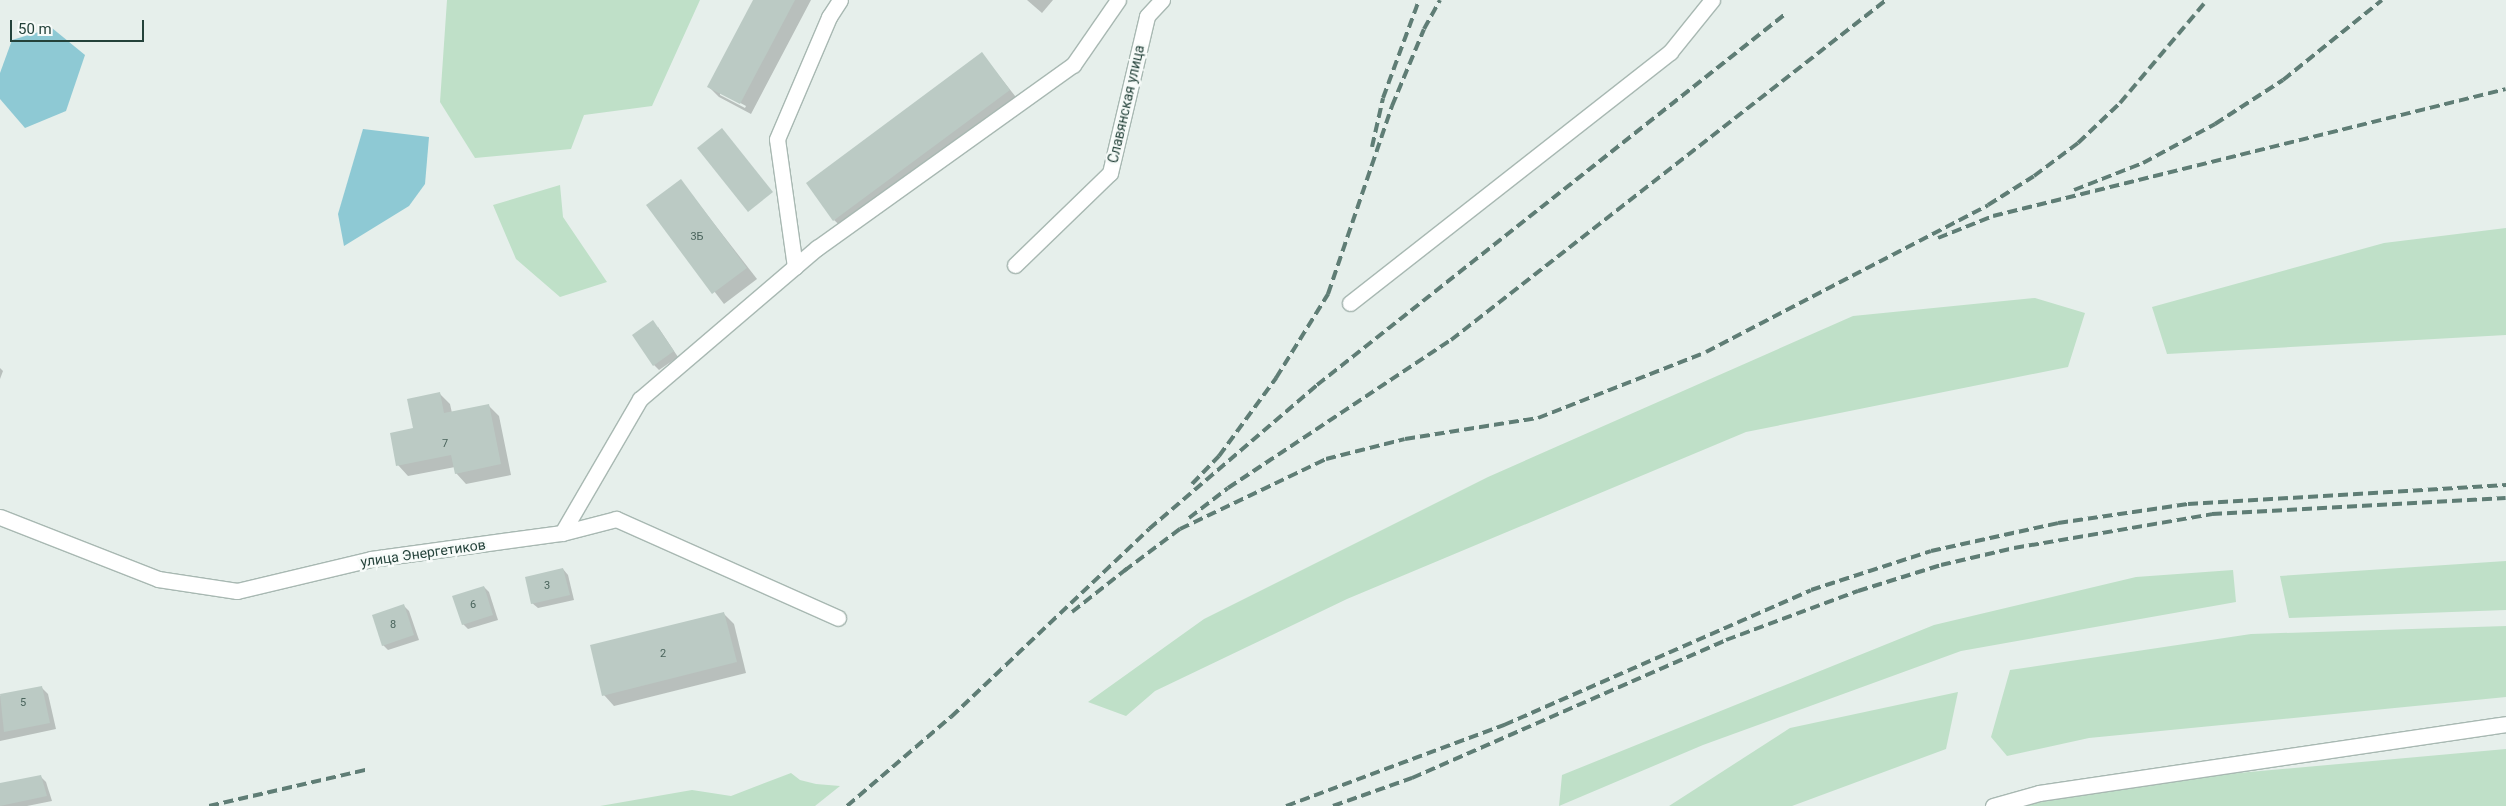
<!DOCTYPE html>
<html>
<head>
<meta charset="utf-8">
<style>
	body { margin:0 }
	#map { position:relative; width:2506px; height:806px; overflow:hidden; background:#e6efeb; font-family:Roboto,sans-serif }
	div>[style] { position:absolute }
	.green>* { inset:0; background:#bfe0c8 }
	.water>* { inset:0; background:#8ec9d4 }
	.shadow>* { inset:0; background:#0003 }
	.building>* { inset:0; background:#bbcac4 }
	.roads { filter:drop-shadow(1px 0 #a8b8b2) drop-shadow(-1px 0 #a8b8b2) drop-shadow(0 1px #a8b8b2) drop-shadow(0 -1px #a8b8b2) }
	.minor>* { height:15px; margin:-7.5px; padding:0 7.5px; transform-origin:7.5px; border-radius:7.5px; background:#fff }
	.rail>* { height:4px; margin-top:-2px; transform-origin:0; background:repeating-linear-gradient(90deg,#5f7d75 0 10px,transparent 0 15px) }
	span { translate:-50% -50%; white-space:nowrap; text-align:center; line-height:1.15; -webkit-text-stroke:5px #f7fbf9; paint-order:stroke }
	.number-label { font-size:11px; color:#4a645c }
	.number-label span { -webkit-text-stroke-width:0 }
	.street-label { font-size:14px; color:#24423a }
	.scale { position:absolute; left:10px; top:20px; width:134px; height:22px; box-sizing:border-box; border:2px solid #24423a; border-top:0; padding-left:6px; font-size:15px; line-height:18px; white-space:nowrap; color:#24423a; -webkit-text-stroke:4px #f7fbf9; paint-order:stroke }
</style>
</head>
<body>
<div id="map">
	<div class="green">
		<div style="clip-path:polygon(447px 0,700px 0,652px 106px,584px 115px,571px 149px,475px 158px,440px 102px)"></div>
		<div style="clip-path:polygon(560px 185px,563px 217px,607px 282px,560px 297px,516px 259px,493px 205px)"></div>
		<div style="clip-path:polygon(2506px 228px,2506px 335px,2167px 354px,2152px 307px,2384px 243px)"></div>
		<div style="clip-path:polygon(2035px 298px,2085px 313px,2068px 367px,1746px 432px,1347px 599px,1155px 691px,1126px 716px,1088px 702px,1204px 619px,1488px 477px,1853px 316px)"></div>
		<div style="clip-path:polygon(2506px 561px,2506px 610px,2289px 618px,2280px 576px)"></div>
		<div style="clip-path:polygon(2233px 570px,2236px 602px,1961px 651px,1703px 745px,1559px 806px,1562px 775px,1934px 625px,2136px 577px)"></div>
		<div style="clip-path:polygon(2506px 626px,2506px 697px,2089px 738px,2007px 756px,1991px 737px,2010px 670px,2251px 634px)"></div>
		<div style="clip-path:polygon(1958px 692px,1946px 749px,1792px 806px,1669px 806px,1790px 728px)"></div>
		<div style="clip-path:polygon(2506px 749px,2506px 806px,2019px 806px,2172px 779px)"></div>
		<div style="clip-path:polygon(791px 773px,800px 780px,816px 784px,840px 786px,815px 806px,600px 806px,692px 790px,731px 796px)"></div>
	</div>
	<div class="water">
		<div style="clip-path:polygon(52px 28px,85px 55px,66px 111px,25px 128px,0 99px,0 73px,12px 40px)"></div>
		<div style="clip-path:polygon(363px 129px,429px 137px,425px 184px,409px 206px,344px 246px,338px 214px)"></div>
	</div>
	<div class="shadow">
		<div style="clip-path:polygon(evenodd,755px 0,811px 0,751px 114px,719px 97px,709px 87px,755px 0,720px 92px,746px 106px,745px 108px,720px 95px,720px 92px)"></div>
		<div style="clip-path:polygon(1027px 0,1053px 0,1042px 13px)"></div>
		<div style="clip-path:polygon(982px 54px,1019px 101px,845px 230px,834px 220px)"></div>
		<div style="clip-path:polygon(681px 181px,757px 279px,724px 304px,648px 205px)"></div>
		<div style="clip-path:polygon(658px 327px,678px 357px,659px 370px,654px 365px)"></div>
		<div style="clip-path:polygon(0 368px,3px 371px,0 379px)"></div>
		<div style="clip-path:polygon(440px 394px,450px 404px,452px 413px,489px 406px,499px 416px,511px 475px,466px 484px,456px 473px,455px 467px,408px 476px,398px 465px,414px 429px)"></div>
		<div style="clip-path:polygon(563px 569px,568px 575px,574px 600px,538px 608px,532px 603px)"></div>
		<div style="clip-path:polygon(484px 587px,489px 592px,498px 620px,468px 629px,463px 624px)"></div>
		<div style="clip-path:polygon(404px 606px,409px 611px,419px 640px,388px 650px,383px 645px)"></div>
		<div style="clip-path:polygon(724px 614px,734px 624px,746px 673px,614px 706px,604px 695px)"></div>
		<div style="clip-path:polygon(41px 687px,48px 694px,56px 729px,0 741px,0 696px)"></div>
		<div style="clip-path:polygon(40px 776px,46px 782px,52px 801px,27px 806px,0 806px,0 784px)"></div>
	</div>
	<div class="building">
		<div style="clip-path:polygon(753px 0,795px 0,740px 104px,707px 87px)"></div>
		<div style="clip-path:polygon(982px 52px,1010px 90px,833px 221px,806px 183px)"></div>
		<div style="clip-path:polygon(722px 128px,773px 192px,748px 212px,697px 148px)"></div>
		<div style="clip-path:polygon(681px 179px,747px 268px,712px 294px,646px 205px)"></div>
		<div style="clip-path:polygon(653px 320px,674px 351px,653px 366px,632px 335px)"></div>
		<div style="clip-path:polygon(440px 392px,444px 413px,489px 404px,501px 464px,455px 474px,451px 455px,396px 466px,390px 433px,413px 428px,407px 399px)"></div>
		<div style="clip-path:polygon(563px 568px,570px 595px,531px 604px,525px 577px)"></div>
		<div style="clip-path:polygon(484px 586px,493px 615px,462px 625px,452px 596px)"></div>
		<div style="clip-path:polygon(404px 604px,414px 635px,382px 646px,372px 615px)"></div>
		<div style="clip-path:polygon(724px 612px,737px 662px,602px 696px,590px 645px)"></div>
		<div style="clip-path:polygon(42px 686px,50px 723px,4px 732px,0 694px)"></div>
		<div style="clip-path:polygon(41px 775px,47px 796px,0 806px,0 783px)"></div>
	</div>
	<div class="roads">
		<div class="minor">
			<div style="left:1015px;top:265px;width:132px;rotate:-44.1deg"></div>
			<div style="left:1110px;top:173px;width:161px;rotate:-76.7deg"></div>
			<div style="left:1147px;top:16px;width:22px;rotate:-47deg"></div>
			<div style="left:795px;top:267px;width:129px;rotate:-98deg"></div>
			<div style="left:777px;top:139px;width:133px;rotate:-66.9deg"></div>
			<div style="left:829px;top:17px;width:20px;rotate:-57deg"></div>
			<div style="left:1350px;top:303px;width:407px;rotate:-38.1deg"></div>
			<div style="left:1670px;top:52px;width:67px;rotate:-51.1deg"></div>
			<div style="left:0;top:517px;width:170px;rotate:21.4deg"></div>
			<div style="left:158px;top:579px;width:80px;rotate:8.6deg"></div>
			<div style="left:237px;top:591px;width:138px;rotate:-13.4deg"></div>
			<div style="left:371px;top:559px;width:193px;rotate:-7.8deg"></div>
			<div style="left:562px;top:533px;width:56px;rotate:-14.5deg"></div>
			<div style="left:616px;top:519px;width:243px;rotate:24deg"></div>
			<div style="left:562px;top:533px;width:155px;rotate:-59.8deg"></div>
			<div style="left:640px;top:399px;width:233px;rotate:-40.5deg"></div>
			<div style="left:817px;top:248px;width:315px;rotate:-35.6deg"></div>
			<div style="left:1073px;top:65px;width:79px;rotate:-55.3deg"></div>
			<div style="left:1993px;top:806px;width:48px;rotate:-15.8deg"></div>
			<div style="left:2039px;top:793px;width:472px;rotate:-8.4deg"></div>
		</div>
	</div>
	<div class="rail">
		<div style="left:1372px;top:147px;width:50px;rotate:-77.3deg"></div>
		<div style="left:1383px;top:98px;width:104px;rotate:-69.8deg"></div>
		<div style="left:2074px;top:190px;width:74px;rotate:-21.4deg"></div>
		<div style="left:2143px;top:163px;width:82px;rotate:-28.4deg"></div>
		<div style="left:2215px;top:124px;width:81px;rotate:-32.9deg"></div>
		<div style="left:2283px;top:80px;width:127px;rotate:-38.9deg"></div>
		<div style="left:1938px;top:238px;width:59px;rotate:-21.8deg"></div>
		<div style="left:1993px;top:216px;width:528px;rotate:-13.9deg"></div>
		<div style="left:1192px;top:484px;width:39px;rotate:-46deg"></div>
		<div style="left:1219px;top:456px;width:97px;rotate:-53.8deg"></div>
		<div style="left:1276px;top:378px;width:99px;rotate:-58.2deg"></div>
		<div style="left:1328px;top:294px;width:199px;rotate:-71.2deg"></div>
		<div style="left:1392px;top:106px;width:83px;rotate:-67.4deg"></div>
		<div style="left:1424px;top:29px;width:33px;rotate:-61deg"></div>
		<div style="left:1189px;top:518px;width:49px;rotate:-37.6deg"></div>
		<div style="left:1228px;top:488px;width:268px;rotate:-33.6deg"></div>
		<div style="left:1451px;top:340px;width:552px;rotate:-38.01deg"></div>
		<div style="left:1124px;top:571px;width:70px;rotate:-36.9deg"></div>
		<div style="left:1180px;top:529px;width:162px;rotate:-25.6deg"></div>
		<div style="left:1326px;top:459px;width:81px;rotate:-14.2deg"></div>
		<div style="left:1405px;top:439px;width:135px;rotate:-9deg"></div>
		<div style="left:1538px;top:418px;width:180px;rotate:-21.4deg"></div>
		<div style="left:1706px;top:352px;width:318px;rotate:-27.5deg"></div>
		<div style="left:1988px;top:205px;width:54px;rotate:-32.2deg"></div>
		<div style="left:2034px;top:176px;width:55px;rotate:-36.9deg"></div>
		<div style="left:2078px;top:143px;width:58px;rotate:-43.6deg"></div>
		<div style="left:2120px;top:103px;width:135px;rotate:-49.8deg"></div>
		<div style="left:1072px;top:612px;width:73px;rotate:-38.3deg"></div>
		<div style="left:209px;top:806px;width:164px;rotate:-13deg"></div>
		<div style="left:847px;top:806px;width:137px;rotate:-40.6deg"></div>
		<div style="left:951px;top:717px;width:273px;rotate:-43.5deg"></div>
		<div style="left:1149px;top:529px;width:221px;rotate:-40.6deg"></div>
		<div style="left:1317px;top:385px;width:596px;rotate:-38.39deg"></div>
		<div style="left:1286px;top:806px;width:233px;rotate:-20.4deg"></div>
		<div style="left:1504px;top:725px;width:335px;rotate:-23.7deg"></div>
		<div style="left:1811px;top:590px;width:126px;rotate:-18deg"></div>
		<div style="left:1931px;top:551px;width:130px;rotate:-12.4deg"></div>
		<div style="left:2058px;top:523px;width:131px;rotate:-8.3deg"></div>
		<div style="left:2188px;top:504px;width:319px;rotate:-3.4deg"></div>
		<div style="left:1333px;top:806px;width:84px;rotate:-19.5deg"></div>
		<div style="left:1412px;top:778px;width:343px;rotate:-23.7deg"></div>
		<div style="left:1726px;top:640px;width:141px;rotate:-20.4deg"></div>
		<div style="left:1858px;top:591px;width:87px;rotate:-17.4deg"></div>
		<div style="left:1941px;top:565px;width:75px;rotate:-13.1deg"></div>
		<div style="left:2014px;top:548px;width:201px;rotate:-9.7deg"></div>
		<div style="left:2212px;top:514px;width:294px;rotate:-3.1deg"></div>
	</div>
	<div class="number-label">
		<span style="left:697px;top:237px">3Б</span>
		<span style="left:445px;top:444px">7</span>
		<span style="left:547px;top:586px">3</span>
		<span style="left:473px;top:605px">6</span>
		<span style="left:393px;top:625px">8</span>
		<span style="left:663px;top:654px">2</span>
		<span style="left:23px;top:703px">5</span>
	</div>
	<div class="street-label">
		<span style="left:1126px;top:104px;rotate:-77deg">Славянская улица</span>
		<span style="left:423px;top:553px;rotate:-8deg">улица Энергетиков</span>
	</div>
	<div class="scale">50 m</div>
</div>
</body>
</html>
